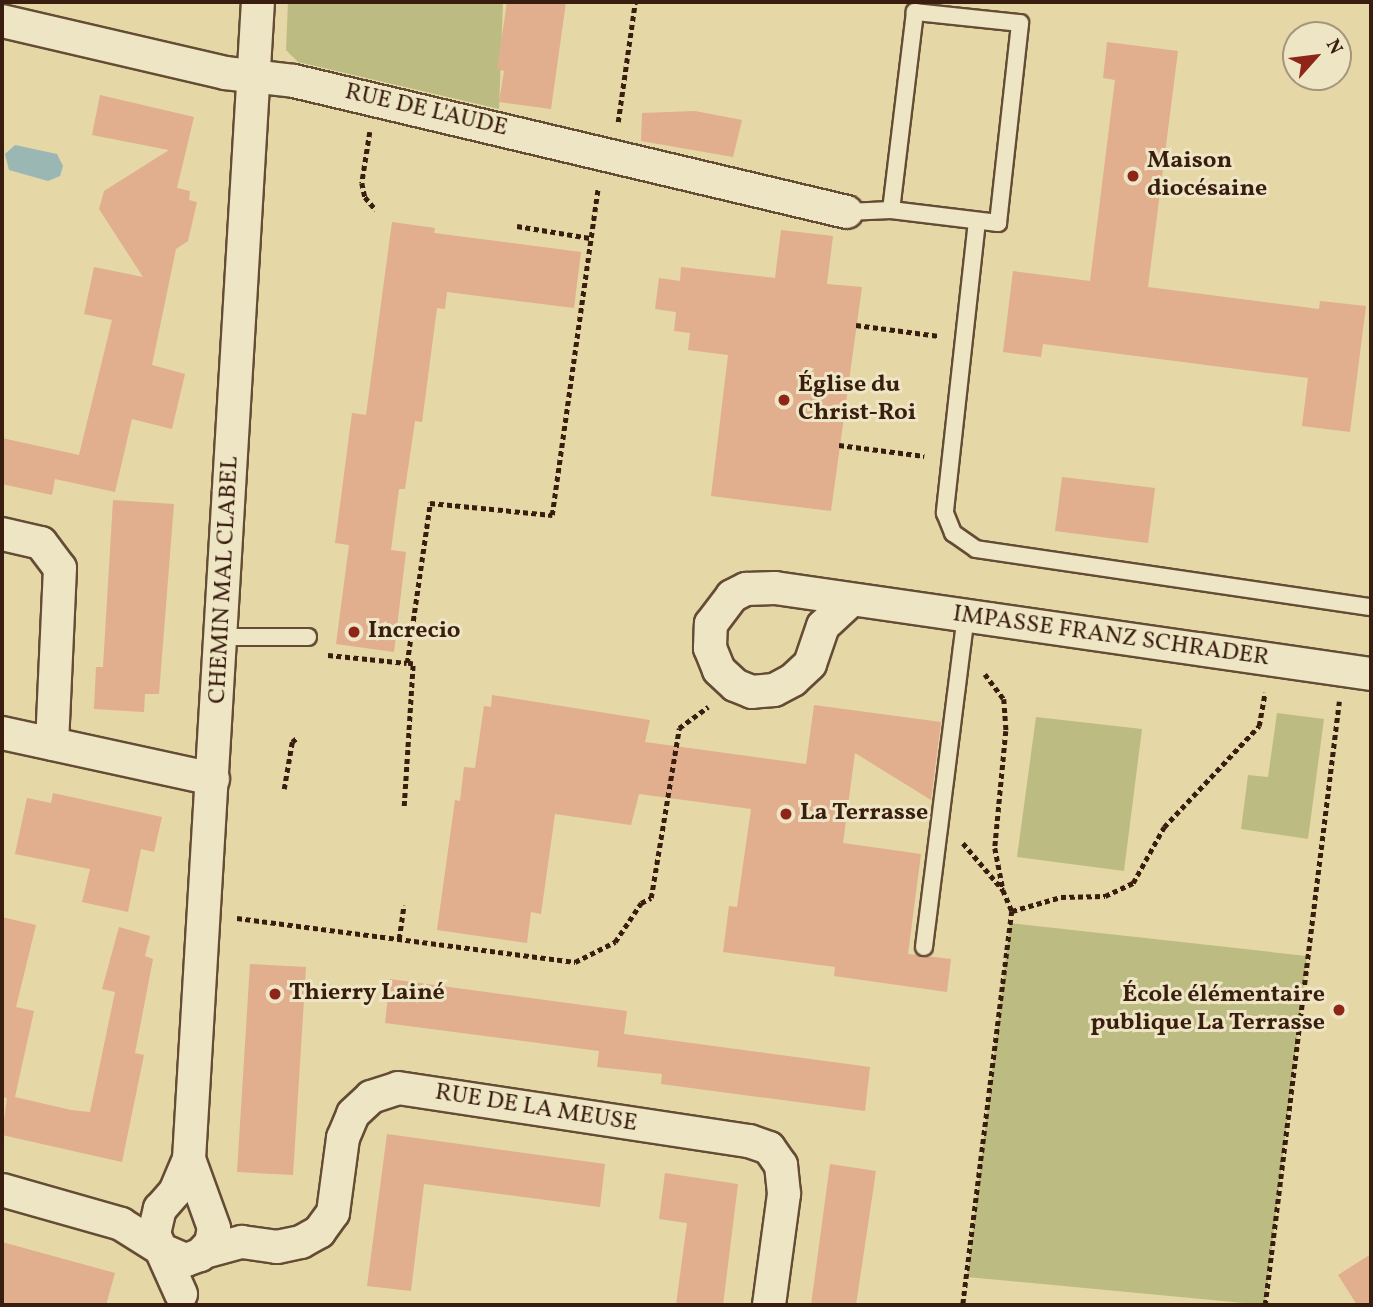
<!DOCTYPE html>
<html>
<head>
<meta charset="utf-8">
<style>
	body { margin:0 }
	#map { position:relative; width:1373px; height:1307px; overflow:hidden; background:#e5d7a6; font-family:Vollkorn,serif }
	div>[style] { position:absolute }
	.green>* { inset:0; background:#bcbc82 }
	.water>* { inset:0; background:#9bb7b3 }
	.building>* { inset:0; background:#e1ae8e }
	.path>* { height:4.5px; margin-top:-2.25px; transform-origin:0; background:repeating-linear-gradient(90deg,#391d0f 0 5px,transparent 0 8.5px) }
	.roads { filter:drop-shadow(2px 0 #644c35) drop-shadow(-2px 0 #644c35) drop-shadow(0 2px #644c35) drop-shadow(0 -2px #644c35) }
	.service>* { height:16px; margin:-8px; padding:0 8px; transform-origin:8px; border-radius:8px; background:#eee5c5 }
	.minor>* { height:32px; margin:-16px; padding:0 16px; transform-origin:16px; border-radius:16px; background:#eee5c5 }
	.dots>* { width:19px; height:19px; translate:-50% -50%; box-sizing:border-box; border:4px solid #eee5c5; border-radius:50% }
	span { translate:-50% -50%; white-space:nowrap; text-align:center; line-height:1.15; -webkit-text-stroke:6px #eee5c5; paint-order:stroke }
	.street-label { font-size:24px; color:#391d0f }
	.poi-label { font-size:24px; color:#391d0f; font-weight:700 }
	.left { translate:0 -50%; text-align:left }
	.right { translate:-100% -50%; text-align:right }
	.frame { position:absolute; inset:0; border:4px solid #391d0f; pointer-events:none }
	.north { position:absolute; left:1282px; top:21px; width:70px; height:70px; box-sizing:border-box; background:#eee5c5; border:2px solid #a6957c; border-radius:50%; rotate:62deg; font-size:19px; font-weight:700; line-height:28px; text-align:center; color:#391d0f }
	.north::after { content:''; display:block; margin:auto; width:24px; height:32px; background:#8f2418; clip-path:polygon(50% 0,100% 100%,50% 72%,0 100%) }
</style>
</head>
<body>
<div id="map">
	<div class="green">
		<div style="clip-path:polygon(288px 2px,503px 2px,499px 109px,298px 62px,286px 50px)"></div>
		<div style="clip-path:polygon(1277px 713px,1324px 719px,1308px 839px,1241px 829px,1248px 775px,1268px 777px)"></div>
		<div style="clip-path:polygon(1036px 717px,1142px 729px,1124px 871px,1017px 857px)"></div>
		<div style="clip-path:polygon(1010px 923px,1307px 956px,1265px 1305px,967px 1277px)"></div>
	</div>
	<div class="water">
		<div style="clip-path:polygon(15px 145px,57px 154px,63px 166px,60px 176px,48px 181px,9px 170px,5px 154px)"></div>
	</div>
	<div class="building">
		<div style="clip-path:polygon(507px 2px,566px 2px,551px 109px,499px 102px,504px 71px,497px 69px)"></div>
		<div style="clip-path:polygon(1107px 42px,1178px 51px,1148px 287px,1319px 309px,1320px 301px,1366px 306px,1350px 432px,1302px 426px,1308px 378px,1043px 344px,1041px 357px,1003px 352px,1013px 271px,1090px 281px,1115px 80px,1103px 78px)"></div>
		<div style="clip-path:polygon(100px 95px,194px 117px,177px 188px,190px 191px,189px 200px,197px 202px,188px 241px,176px 249px,152px 365px,185px 374px,172px 429px,132px 419px,115px 492px,55px 479px,52px 495px,2px 484px,2px 438px,79px 455px,112px 320px,84px 314px,94px 267px,143px 277px,99px 209px,104px 191px,169px 150px,92px 135px)"></div>
		<div style="clip-path:polygon(695px 111px,742px 120px,733px 157px,641px 141px,642px 113px)"></div>
		<div style="clip-path:polygon(392px 222px,435px 228px,434px 233px,581px 252px,574px 308px,447px 292px,445px 309px,437px 308px,422px 422px,415px 421px,405px 489px,399px 489px,391px 550px,406px 552px,394px 652px,336px 644px,349px 545px,335px 543px,352px 413px,366px 415px)"></div>
		<div style="clip-path:polygon(781px 230px,833px 236px,827px 284px,862px 287px,831px 511px,711px 496px,728px 355px,688px 350px,690px 333px,674px 331px,676px 312px,655px 309px,659px 278px,680px 281px,681px 267px,775px 278px)"></div>
		<div style="clip-path:polygon(1062px 477px,1155px 488px,1148px 543px,1055px 531px)"></div>
		<div style="clip-path:polygon(113px 500px,174px 504px,159px 694px,145px 694px,144px 712px,94px 709px,96px 667px,103px 667px)"></div>
		<div style="clip-path:polygon(492px 695px,650px 720px,645px 742px,806px 764px,814px 705px,941px 722px,931px 800px,855px 753px,843px 843px,921px 854px,908px 954px,951px 959px,947px 992px,834px 976px,835px 967px,723px 952px,729px 906px,737px 907px,751px 809px,639px 794px,631px 825px,555px 814px,541px 914px,531px 912px,527px 943px,437px 930px,455px 800px,460px 801px,464px 767px,475px 768px,484px 706px,491px 707px)"></div>
		<div style="clip-path:polygon(53px 793px,162px 817px,154px 852px,141px 849px,128px 912px,82px 902px,90px 869px,15px 854px,27px 798px,51px 803px)"></div>
		<div style="clip-path:polygon(2px 917px,36px 925px,16px 1007px,34px 1011px,15px 1097px,71px 1110px,90px 1112px,115px 992px,102px 989px,119px 927px,150px 936px,145px 956px,153px 959px,135px 1053px,144px 1055px,122px 1162px,2px 1135px,7px 1098px,2px 1097px)"></div>
		<div style="clip-path:polygon(250px 964px,306px 967px,293px 1175px,237px 1172px)"></div>
		<div style="clip-path:polygon(390px 979px,627px 1011px,624px 1034px,870px 1067px,865px 1111px,661px 1084px,662px 1074px,597px 1067px,599px 1051px,385px 1023px)"></div>
		<div style="clip-path:polygon(387px 1134px,605px 1164px,600px 1207px,424px 1184px,411px 1291px,367px 1286px)"></div>
		<div style="clip-path:polygon(830px 1164px,876px 1171px,856px 1305px,811px 1305px)"></div>
		<div style="clip-path:polygon(665px 1173px,738px 1184px,723px 1305px,676px 1305px,687px 1223px,659px 1219px)"></div>
		<div style="clip-path:polygon(2px 1242px,115px 1273px,106px 1305px,2px 1305px)"></div>
		<div style="clip-path:polygon(1371px 1254px,1371px 1305px,1357px 1305px,1338px 1275px)"></div>
	</div>
	<div class="path">
		<div style="left:618px;top:122px;width:121px;rotate:-81.9deg"></div>
		<div style="left:370px;top:132px;width:52px;rotate:98.9deg"></div>
		<div style="left:362px;top:183px;width:14px;rotate:78deg"></div>
		<div style="left:365px;top:197px;width:17px;rotate:50deg"></div>
		<div style="left:517px;top:226px;width:74px;rotate:9.3deg"></div>
		<div style="left:856px;top:325px;width:84px;rotate:7.5deg"></div>
		<div style="left:839px;top:445px;width:86px;rotate:7.4deg"></div>
		<div style="left:328px;top:655px;width:79px;rotate:5.8deg"></div>
		<div style="left:985px;top:674px;width:31px;rotate:53deg"></div>
		<div style="left:1004px;top:699px;width:32px;rotate:86deg"></div>
		<div style="left:1006px;top:731px;width:118px;rotate:95.4deg"></div>
		<div style="left:995px;top:848px;width:42px;rotate:79deg"></div>
		<div style="left:284px;top:789px;width:48px;rotate:-80.3deg"></div>
		<div style="left:292px;top:742px;width:8px;rotate:-40deg"></div>
		<div style="left:404px;top:806px;width:142px;rotate:-86.4deg"></div>
		<div style="left:413px;top:664px;width:6px;rotate:-171deg"></div>
		<div style="left:407px;top:663px;width:162px;rotate:-81.8deg"></div>
		<div style="left:430px;top:503px;width:123px;rotate:5.6deg"></div>
		<div style="left:552px;top:515px;width:331px;rotate:-82deg"></div>
		<div style="left:963px;top:843px;width:62px;rotate:49.6deg"></div>
		<div style="left:1003px;top:890px;width:23px;rotate:67deg"></div>
		<div style="left:1012px;top:911px;width:397px;rotate:97.1deg"></div>
		<div style="left:1012px;top:911px;width:51px;rotate:-15.9deg"></div>
		<div style="left:1061px;top:897px;width:44px;rotate:-1.3deg"></div>
		<div style="left:1105px;top:896px;width:31px;rotate:-25deg"></div>
		<div style="left:1133px;top:883px;width:64px;rotate:-61deg"></div>
		<div style="left:1164px;top:827px;width:139px;rotate:-46.8deg"></div>
		<div style="left:1259px;top:726px;width:34px;rotate:-80deg"></div>
		<div style="left:237px;top:918px;width:341px;rotate:7.4deg"></div>
		<div style="left:575px;top:962px;width:45px;rotate:-26.6deg"></div>
		<div style="left:615px;top:942px;width:47px;rotate:-56.3deg"></div>
		<div style="left:641px;top:903px;width:11px;rotate:-27deg"></div>
		<div style="left:651px;top:898px;width:172px;rotate:-80.6deg"></div>
		<div style="left:679px;top:728px;width:36px;rotate:-36deg"></div>
		<div style="left:399px;top:939px;width:34px;rotate:-82deg"></div>
		<div style="left:1265px;top:1305px;width:608px;rotate:-83deg"></div>
	</div>
	<div class="roads">
		<div class="service">
			<div style="left:847px;top:212px;width:44px;rotate:-2.6deg"></div>
			<div style="left:891px;top:210px;width:108px;rotate:6.9deg"></div>
			<div style="left:998px;top:223px;width:201px;rotate:-83.7deg"></div>
			<div style="left:1020px;top:23px;width:106px;rotate:-174deg"></div>
			<div style="left:915px;top:12px;width:199px;rotate:96.9deg"></div>
			<div style="left:977px;top:221px;width:294px;rotate:96.3deg"></div>
			<div style="left:945px;top:513px;width:22px;rotate:68deg"></div>
			<div style="left:953px;top:533px;width:28px;rotate:35deg"></div>
			<div style="left:976px;top:549px;width:399px;rotate:8.4deg"></div>
			<div style="left:222px;top:637px;width:86px"></div>
			<div style="left:924px;top:947px;width:334px;rotate:-82.8deg"></div>
		</div>
		<div class="minor">
			<div style="left:2px;top:21px;width:229px;rotate:13.1deg"></div>
			<div style="left:225px;top:73px;width:69px;rotate:6.6deg"></div>
			<div style="left:294px;top:81px;width:568px;rotate:13.33deg"></div>
			<div style="left:2px;top:534px;width:40px;rotate:13deg"></div>
			<div style="left:41px;top:543px;width:31px;rotate:53deg"></div>
			<div style="left:60px;top:568px;width:176px;rotate:92.6deg"></div>
			<div style="left:851px;top:600px;width:38px;rotate:137deg"></div>
			<div style="left:823px;top:626px;width:40px;rotate:108.9deg"></div>
			<div style="left:810px;top:664px;width:23px;rotate:137deg"></div>
			<div style="left:793px;top:680px;width:21px;rotate:152deg"></div>
			<div style="left:774px;top:690px;width:22px;rotate:175deg"></div>
			<div style="left:752px;top:692px;width:18px;rotate:-158deg"></div>
			<div style="left:735px;top:685px;width:22px;rotate:-137deg"></div>
			<div style="left:719px;top:670px;width:24px;rotate:-112deg"></div>
			<div style="left:710px;top:648px;width:24px;rotate:-88deg"></div>
			<div style="left:711px;top:624px;width:35px;rotate:-53deg"></div>
			<div style="left:732px;top:596px;width:16px;rotate:-27deg"></div>
			<div style="left:746px;top:589px;width:29px;rotate:-2deg"></div>
			<div style="left:775px;top:588px;width:602px;rotate:8.21deg"></div>
			<div style="left:2px;top:733px;width:216px;rotate:12.3deg"></div>
			<div style="left:2px;top:1190px;width:124px;rotate:15.9deg"></div>
			<div style="left:121px;top:1224px;width:47px;rotate:32deg"></div>
			<div style="left:162px;top:1250px;width:26px;rotate:23deg"></div>
			<div style="left:186px;top:1260px;width:15px;rotate:-20deg"></div>
			<div style="left:200px;top:1255px;width:16px;rotate:-47deg"></div>
			<div style="left:211px;top:1243px;width:15px;rotate:-79deg"></div>
			<div style="left:214px;top:1228px;width:73px;rotate:-109.9deg"></div>
			<div style="left:189px;top:1159px;width:1159px;rotate:-86.59deg"></div>
			<div style="left:204px;top:1252px;width:39px;rotate:-15deg"></div>
			<div style="left:242px;top:1242px;width:35px;rotate:8deg"></div>
			<div style="left:277px;top:1247px;width:25px;rotate:-12deg"></div>
			<div style="left:301px;top:1242px;width:21px;rotate:-29deg"></div>
			<div style="left:319px;top:1232px;width:24px;rotate:-54deg"></div>
			<div style="left:333px;top:1213px;width:76px;rotate:-82.4deg"></div>
			<div style="left:343px;top:1138px;width:26px;rotate:-67deg"></div>
			<div style="left:353px;top:1114px;width:25px;rotate:-43deg"></div>
			<div style="left:371px;top:1097px;width:28px;rotate:-18deg"></div>
			<div style="left:398px;top:1088px;width:355px;rotate:8.6deg"></div>
			<div style="left:749px;top:1141px;width:21px;rotate:19deg"></div>
			<div style="left:769px;top:1148px;width:21px;rotate:55deg"></div>
			<div style="left:781px;top:1165px;width:29px;rotate:84deg"></div>
			<div style="left:784px;top:1194px;width:112px;rotate:97.7deg"></div>
			<div style="left:181px;top:1294px;width:66px;rotate:-114.2deg"></div>
			<div style="left:154px;top:1234px;width:26px;rotate:-77deg"></div>
			<div style="left:160px;top:1209px;width:23px;rotate:-49deg"></div>
			<div style="left:175px;top:1192px;width:36px;rotate:-67deg"></div>
		</div>
	</div>
	<div class="dots">
		<div style="left:1133px;top:176px;background:#8f2418"></div>
		<div style="left:784px;top:400px;background:#8f2418"></div>
		<div style="left:354px;top:632px;background:#8f2418"></div>
		<div style="left:786px;top:814px;background:#8f2418"></div>
		<div style="left:275px;top:994px;background:#8f2418"></div>
		<div style="left:1339px;top:1010px;background:#8f2418"></div>
	</div>
	<div class="street-label">
		<span style="left:426px;top:111px;rotate:13deg">RUE DE L'AUDE</span>
		<span style="left:225px;top:580px;rotate:-87deg">CHEMIN MAL CLABEL</span>
		<span style="left:1111px;top:637px;rotate:8deg">IMPASSE FRANZ SCHRADER</span>
		<span style="left:536px;top:1109px;rotate:9deg">RUE DE LA MEUSE</span>
	</div>
	<div class="poi-label">
		<span class="left" style="left:1147px;top:176px">Maison<br>diocésaine</span>
		<span class="left" style="left:798px;top:400px">Église du<br>Christ-Roi</span>
		<span class="left" style="left:368px;top:632px">Increcio</span>
		<span class="left" style="left:800px;top:814px">La Terrasse</span>
		<span class="left" style="left:289px;top:994px">Thierry Lainé</span>
		<span class="right" style="left:1325px;top:1010px">École élémentaire<br>publique La Terrasse</span>
	</div>
	<div class="frame"></div>
	<div class="north">N</div>
</div>
</body>
</html>
